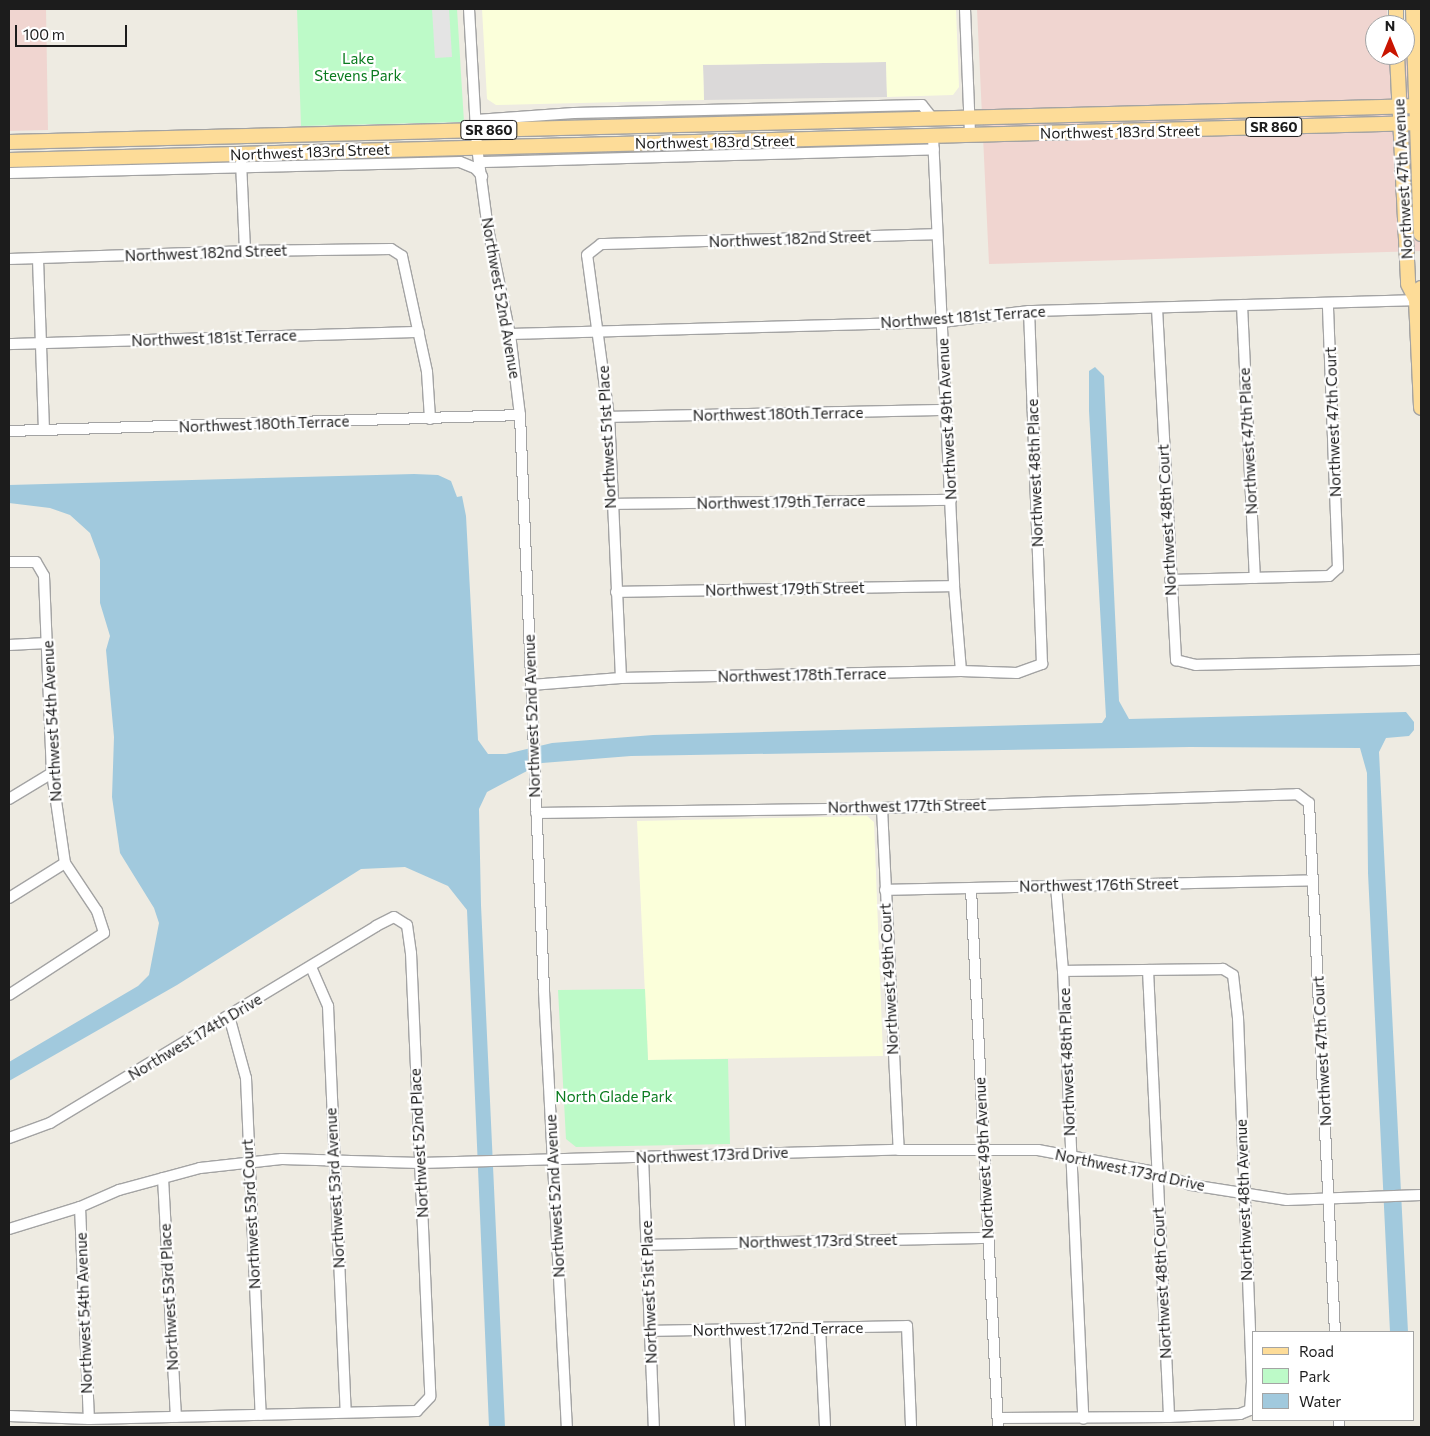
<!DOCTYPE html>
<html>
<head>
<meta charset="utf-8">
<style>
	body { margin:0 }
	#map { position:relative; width:1430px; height:1436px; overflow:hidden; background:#eeebe2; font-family:Commissioner,sans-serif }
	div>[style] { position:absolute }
	.residential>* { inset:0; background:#dbd9d9 }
	.commercial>* { inset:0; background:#f0d5d0 }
	.education>* { inset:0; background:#fbffda }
	.park>* { inset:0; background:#bdfac8 }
	.parking>* { inset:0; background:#e4e4e4 }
	.water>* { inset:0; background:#a1c9dd }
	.roads { filter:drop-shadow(1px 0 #a3a3a3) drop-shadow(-1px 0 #a3a3a3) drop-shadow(0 1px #a3a3a3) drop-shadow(0 -1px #a3a3a3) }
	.minor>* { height:10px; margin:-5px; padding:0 5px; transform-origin:5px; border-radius:5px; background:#fff }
	.major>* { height:14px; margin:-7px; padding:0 7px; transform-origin:7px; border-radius:7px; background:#fddc98 }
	span { translate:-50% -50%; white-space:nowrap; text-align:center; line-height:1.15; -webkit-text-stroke:4.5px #fff; paint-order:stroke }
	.shield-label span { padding:1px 4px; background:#fff; border:1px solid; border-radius:4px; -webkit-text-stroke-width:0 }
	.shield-label { font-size:14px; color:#1c1c1c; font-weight:700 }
	.park-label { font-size:15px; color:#0a7b1f }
	.street-label { font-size:15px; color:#1c1c1c }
	.frame { position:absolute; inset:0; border:10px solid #1c1c1c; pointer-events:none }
	.legend { position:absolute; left:1252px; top:1331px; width:162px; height:90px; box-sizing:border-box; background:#fff; border:1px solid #a4a4a4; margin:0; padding:6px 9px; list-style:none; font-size:15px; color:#1c1c1c }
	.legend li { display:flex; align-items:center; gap:10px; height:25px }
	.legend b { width:25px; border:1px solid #a4a4a4 }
	.north { position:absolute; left:1365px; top:15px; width:50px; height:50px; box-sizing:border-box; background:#fff; border:1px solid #a4a4a4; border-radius:50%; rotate:0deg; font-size:14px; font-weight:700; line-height:20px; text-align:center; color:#1c1c1c }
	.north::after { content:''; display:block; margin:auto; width:18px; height:22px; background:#c91400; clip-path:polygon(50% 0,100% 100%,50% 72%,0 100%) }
	.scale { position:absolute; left:15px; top:25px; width:112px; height:22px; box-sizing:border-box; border:2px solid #1c1c1c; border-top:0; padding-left:6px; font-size:15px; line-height:18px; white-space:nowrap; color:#1c1c1c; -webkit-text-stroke:4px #fff; paint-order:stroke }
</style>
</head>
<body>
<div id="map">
	<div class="residential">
		<div style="clip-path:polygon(886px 62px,887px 97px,704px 100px,703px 65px)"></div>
	</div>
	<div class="commercial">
		<div style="clip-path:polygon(9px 9px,46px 9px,48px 130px,9px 131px)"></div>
		<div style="clip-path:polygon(977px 9px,1387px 9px,1387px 25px,1375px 25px,1375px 55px,1405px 55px,1405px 47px,1421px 46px,1421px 251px,989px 264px)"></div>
	</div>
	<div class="education">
		<div style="clip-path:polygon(482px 9px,956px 9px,959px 87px,953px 95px,887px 97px,886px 62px,703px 65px,704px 100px,496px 105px,487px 99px)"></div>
		<div style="clip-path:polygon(867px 816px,874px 822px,883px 1056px,648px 1060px,637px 821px)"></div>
	</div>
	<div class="park">
		<div style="clip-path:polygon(297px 9px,457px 9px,464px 122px,301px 126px)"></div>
		<div style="clip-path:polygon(645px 989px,648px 1060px,728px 1059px,730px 1144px,576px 1147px,566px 1139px,558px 990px)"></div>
	</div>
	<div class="parking">
		<div style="clip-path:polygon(432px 9px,449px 9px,452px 57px,435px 58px)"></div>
	</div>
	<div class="water">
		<div style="clip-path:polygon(1095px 367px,1104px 376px,1119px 701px,1129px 719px,1406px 712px,1414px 722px,1414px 730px,1409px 736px,1386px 738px,1379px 752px,1408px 1332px,1390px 1332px,1368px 873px,1367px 773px,1360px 748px,1190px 747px,631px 756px,542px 763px,487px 792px,479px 809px,481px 905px,505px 1427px,489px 1427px,467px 910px,448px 886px,405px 867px,361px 869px,177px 985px,9px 1081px,9px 1062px,138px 986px,149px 975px,159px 923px,154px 908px,120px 853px,112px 797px,114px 737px,106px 650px,110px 636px,100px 603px,100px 560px,90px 533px,70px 515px,50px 508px,9px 503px,9px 485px,414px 474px,438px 475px,451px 481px,457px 497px,462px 496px,466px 516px,478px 740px,488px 754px,506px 754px,552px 743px,653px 735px,1102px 723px,1106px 717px,1089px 411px,1089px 371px)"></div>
	</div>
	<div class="roads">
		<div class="minor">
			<div style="left:469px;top:9px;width:138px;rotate:86.7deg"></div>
			<div style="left:477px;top:147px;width:83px;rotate:82.4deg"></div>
			<div style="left:488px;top:229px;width:107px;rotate:78.2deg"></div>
			<div style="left:510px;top:334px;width:82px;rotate:83deg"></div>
			<div style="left:520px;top:415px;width:576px;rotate:87.61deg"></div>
			<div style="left:544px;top:991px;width:437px;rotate:87deg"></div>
			<div style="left:965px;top:9px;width:127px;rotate:87.7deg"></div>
			<div style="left:476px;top:120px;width:98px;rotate:-4.1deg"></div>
			<div style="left:574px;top:113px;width:348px;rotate:-1.3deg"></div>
			<div style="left:922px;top:105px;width:18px;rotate:52deg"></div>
			<div style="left:933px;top:137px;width:449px;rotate:87.3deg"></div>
			<div style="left:954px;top:586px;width:85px;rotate:85.3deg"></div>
			<div style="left:241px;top:162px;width:89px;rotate:87.4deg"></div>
			<div style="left:480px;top:162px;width:454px;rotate:-1.6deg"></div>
			<div style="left:9px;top:173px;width:451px;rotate:-1.4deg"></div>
			<div style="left:460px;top:162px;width:16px;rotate:22deg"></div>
			<div style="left:475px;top:168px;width:11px;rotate:49deg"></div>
			<div style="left:9px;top:259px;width:236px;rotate:-1.9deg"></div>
			<div style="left:245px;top:251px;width:146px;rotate:-0.8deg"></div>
			<div style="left:391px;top:249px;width:13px;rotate:32deg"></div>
			<div style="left:402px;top:256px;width:119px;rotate:77.8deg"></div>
			<div style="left:427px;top:372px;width:47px;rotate:86.3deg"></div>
			<div style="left:38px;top:259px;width:171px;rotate:88deg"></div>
			<div style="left:1242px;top:305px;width:273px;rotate:87.3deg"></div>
			<div style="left:1157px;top:308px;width:353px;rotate:86.9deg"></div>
			<div style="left:1176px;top:660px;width:21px;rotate:14deg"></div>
			<div style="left:1196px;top:665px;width:225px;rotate:-1.3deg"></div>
			<div style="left:510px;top:334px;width:432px;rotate:-1.6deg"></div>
			<div style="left:942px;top:322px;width:88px;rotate:-7.2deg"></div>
			<div style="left:1029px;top:311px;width:387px;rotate:-1.6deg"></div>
			<div style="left:9px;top:344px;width:410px;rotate:-1.7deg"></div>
			<div style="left:609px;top:417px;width:338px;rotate:-1.2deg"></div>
			<div style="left:9px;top:431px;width:511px;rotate:-1.79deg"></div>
			<div style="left:611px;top:504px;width:340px;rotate:-0.7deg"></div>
			<div style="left:9px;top:562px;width:27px"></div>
			<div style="left:36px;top:562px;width:16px;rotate:60deg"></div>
			<div style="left:44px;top:576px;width:197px;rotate:87.7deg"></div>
			<div style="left:52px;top:773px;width:91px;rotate:81.8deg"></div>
			<div style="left:65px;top:863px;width:58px;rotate:56.3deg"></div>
			<div style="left:97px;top:911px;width:23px;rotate:72deg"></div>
			<div style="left:104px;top:933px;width:113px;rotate:146.9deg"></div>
			<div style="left:1170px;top:580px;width:159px;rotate:-1.4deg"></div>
			<div style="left:1329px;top:576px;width:12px;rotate:-42deg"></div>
			<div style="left:1338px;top:568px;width:265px;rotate:-92.2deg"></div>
			<div style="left:616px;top:592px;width:338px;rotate:-1deg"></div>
			<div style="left:9px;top:645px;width:38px;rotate:-3deg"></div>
			<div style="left:621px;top:678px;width:261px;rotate:-92.6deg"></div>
			<div style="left:609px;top:417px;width:163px;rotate:-97.7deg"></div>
			<div style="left:587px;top:255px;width:18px;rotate:-38deg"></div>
			<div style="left:601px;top:244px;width:336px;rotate:-1.7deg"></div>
			<div style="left:531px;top:685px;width:90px;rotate:-4.4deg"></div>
			<div style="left:621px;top:678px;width:340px;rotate:-1.2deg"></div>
			<div style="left:961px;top:671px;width:56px;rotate:2deg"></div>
			<div style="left:1017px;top:673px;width:27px;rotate:-20deg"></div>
			<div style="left:1042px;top:664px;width:353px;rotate:-92.1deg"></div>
			<div style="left:9px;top:799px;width:50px;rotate:-31.2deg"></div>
			<div style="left:882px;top:808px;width:342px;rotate:87.2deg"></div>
			<div style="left:536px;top:813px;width:346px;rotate:-0.8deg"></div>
			<div style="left:882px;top:808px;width:415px;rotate:-1.9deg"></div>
			<div style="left:1297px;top:794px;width:15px;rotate:37deg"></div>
			<div style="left:1309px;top:803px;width:530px;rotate:87.19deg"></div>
			<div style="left:1056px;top:886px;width:85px;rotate:85.3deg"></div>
			<div style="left:1063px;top:971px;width:448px;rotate:87.4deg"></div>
			<div style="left:971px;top:889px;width:539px;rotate:87.13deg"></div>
			<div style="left:885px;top:890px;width:428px;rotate:-1.3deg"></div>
			<div style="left:9px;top:898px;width:66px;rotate:-32deg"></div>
			<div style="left:311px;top:967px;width:43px;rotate:66.4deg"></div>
			<div style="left:328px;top:1006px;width:406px;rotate:87.5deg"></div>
			<div style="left:1148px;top:970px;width:447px;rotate:87.3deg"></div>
			<div style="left:229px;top:1016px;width:64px;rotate:74.7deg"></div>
			<div style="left:246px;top:1078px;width:337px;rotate:87.5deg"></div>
			<div style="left:9px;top:1138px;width:44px;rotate:-20.1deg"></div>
			<div style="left:50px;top:1123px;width:381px;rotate:-31.1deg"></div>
			<div style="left:376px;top:926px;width:20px;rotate:-27deg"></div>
			<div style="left:394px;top:917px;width:15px;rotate:32deg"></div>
			<div style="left:407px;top:925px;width:28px;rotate:82deg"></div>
			<div style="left:411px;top:953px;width:444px;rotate:87.5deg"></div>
			<div style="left:430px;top:1397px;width:19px;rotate:133deg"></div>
			<div style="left:417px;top:1411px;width:328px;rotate:178.6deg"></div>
			<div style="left:89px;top:1419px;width:80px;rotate:-177.9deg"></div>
			<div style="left:643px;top:1157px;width:270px;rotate:87.7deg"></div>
			<div style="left:163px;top:1178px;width:239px;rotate:86.9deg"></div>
			<div style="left:80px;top:1207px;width:212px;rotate:87.6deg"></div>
			<div style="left:9px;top:1229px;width:74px;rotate:-17.2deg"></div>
			<div style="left:80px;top:1207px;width:43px;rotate:-23.6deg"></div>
			<div style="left:119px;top:1190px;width:84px;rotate:-15.2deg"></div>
			<div style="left:200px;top:1168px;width:82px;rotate:-6.3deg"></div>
			<div style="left:282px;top:1159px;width:138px;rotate:1.7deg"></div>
			<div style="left:420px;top:1163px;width:479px;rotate:-1.6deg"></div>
			<div style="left:899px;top:1150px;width:139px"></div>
			<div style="left:1038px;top:1150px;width:119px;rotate:10.6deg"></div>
			<div style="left:1155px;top:1172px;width:38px;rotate:20deg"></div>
			<div style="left:1191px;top:1185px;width:97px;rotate:8.9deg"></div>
			<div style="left:1287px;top:1200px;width:134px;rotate:-2.1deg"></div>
			<div style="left:647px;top:1245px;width:341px;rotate:-1.2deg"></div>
			<div style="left:820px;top:1327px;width:100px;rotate:87.1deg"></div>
			<div style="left:735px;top:1330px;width:97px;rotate:87deg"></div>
			<div style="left:650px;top:1331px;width:257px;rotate:-1.1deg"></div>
			<div style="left:907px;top:1326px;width:101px;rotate:87.7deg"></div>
			<div style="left:998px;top:1418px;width:171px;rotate:-0.3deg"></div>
			<div style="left:1169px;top:1417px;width:71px;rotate:-2.4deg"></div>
			<div style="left:1240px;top:1414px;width:11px;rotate:-22deg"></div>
			<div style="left:1250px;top:1410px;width:28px;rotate:-86deg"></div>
			<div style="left:1252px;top:1382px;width:364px;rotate:-92.2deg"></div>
			<div style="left:1238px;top:1018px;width:43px;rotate:-96.6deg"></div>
			<div style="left:1233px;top:975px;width:12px;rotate:-149deg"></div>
			<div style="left:1223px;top:969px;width:160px;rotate:179.3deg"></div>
			<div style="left:1339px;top:1420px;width:7px;rotate:90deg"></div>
		</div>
		<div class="major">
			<div style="left:1396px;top:9px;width:16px;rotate:90deg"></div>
			<div style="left:1413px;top:9px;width:225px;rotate:88deg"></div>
			<div style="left:1397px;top:55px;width:229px;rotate:87.2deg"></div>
			<div style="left:1408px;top:284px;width:18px;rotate:63deg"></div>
			<div style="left:9px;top:142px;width:1412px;rotate:-1.46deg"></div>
			<div style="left:9px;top:160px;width:1412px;rotate:-1.5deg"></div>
			<div style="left:1421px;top:288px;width:13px;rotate:113deg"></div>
			<div style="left:1416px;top:300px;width:108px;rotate:87.3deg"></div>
		</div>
	</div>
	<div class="shield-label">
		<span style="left:1274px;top:127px">SR 860</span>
		<span style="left:489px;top:130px">SR 860</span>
	</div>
	<div class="park-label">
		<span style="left:358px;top:67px">Lake<br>Stevens Park</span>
		<span style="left:614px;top:1097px">North Glade Park</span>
	</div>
	<div class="street-label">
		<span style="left:1120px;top:132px;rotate:-1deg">Northwest 183rd Street</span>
		<span style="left:715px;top:142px;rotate:-1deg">Northwest 183rd Street</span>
		<span style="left:310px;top:152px;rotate:-2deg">Northwest 183rd Street</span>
		<span style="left:1403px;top:179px;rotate:-93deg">Northwest 47th Avenue</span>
		<span style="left:790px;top:239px;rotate:-2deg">Northwest 182nd Street</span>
		<span style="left:206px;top:253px;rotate:-2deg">Northwest 182nd Street</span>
		<span style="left:501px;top:298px;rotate:80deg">Northwest 52nd Avenue</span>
		<span style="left:963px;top:317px;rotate:-4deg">Northwest 181st Terrace</span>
		<span style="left:214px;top:338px;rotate:-2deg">Northwest 181st Terrace</span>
		<span style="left:778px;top:414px;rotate:-1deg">Northwest 180th Terrace</span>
		<span style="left:947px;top:419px;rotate:-93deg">Northwest 49th Avenue</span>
		<span style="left:1333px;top:422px;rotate:-92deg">Northwest 47th Court</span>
		<span style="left:264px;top:424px;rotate:-2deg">Northwest 180th Terrace</span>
		<span style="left:607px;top:437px;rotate:-93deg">Northwest 51st Place</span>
		<span style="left:1248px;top:441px;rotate:-93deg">Northwest 47th Place</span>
		<span style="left:1035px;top:473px;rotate:-92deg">Northwest 48th Place</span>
		<span style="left:781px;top:502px;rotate:-1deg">Northwest 179th Terrace</span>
		<span style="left:1167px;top:520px;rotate:-93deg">Northwest 48th Court</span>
		<span style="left:785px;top:589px;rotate:-1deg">Northwest 179th Street</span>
		<span style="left:802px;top:675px;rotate:-1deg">Northwest 178th Terrace</span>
		<span style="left:532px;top:716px;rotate:-92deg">Northwest 52nd Avenue</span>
		<span style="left:52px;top:721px;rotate:-93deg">Northwest 54th Avenue</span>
		<span style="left:907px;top:806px;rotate:-1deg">Northwest 177th Street</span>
		<span style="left:1099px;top:885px;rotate:-1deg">Northwest 176th Street</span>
		<span style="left:889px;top:979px;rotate:-93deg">Northwest 49th Court</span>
		<span style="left:195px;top:1037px;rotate:-31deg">Northwest 174th Drive</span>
		<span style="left:1322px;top:1051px;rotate:-93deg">Northwest 47th Court</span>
		<span style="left:1067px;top:1062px;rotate:-92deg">Northwest 48th Place</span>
		<span style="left:419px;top:1143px;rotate:-93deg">Northwest 52nd Place</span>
		<span style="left:712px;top:1155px;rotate:-2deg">Northwest 173rd Drive</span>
		<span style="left:984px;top:1158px;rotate:-93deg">Northwest 49th Avenue</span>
		<span style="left:1130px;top:1170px;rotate:12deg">Northwest 173rd Drive</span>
		<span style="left:335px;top:1188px;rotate:-93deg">Northwest 53rd Avenue</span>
		<span style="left:555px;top:1196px;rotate:-93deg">Northwest 52nd Avenue</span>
		<span style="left:1244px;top:1200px;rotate:-92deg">Northwest 48th Avenue</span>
		<span style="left:251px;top:1214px;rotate:-93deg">Northwest 53rd Court</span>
		<span style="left:818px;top:1241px;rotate:-1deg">Northwest 173rd Street</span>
		<span style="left:1162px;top:1283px;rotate:-93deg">Northwest 48th Court</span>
		<span style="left:649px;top:1292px;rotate:-92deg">Northwest 51st Place</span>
		<span style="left:169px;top:1297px;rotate:-93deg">Northwest 53rd Place</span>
		<span style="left:84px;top:1313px;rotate:-92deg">Northwest 54th Avenue</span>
		<span style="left:778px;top:1329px;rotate:-1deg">Northwest 172nd Terrace</span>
	</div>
	<div class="frame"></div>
	<ul class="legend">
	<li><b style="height:6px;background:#fddc98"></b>Road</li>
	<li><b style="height:14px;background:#bdfac8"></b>Park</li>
	<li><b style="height:14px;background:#a1c9dd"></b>Water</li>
	</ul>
	<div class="north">N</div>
	<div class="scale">100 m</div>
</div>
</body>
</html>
